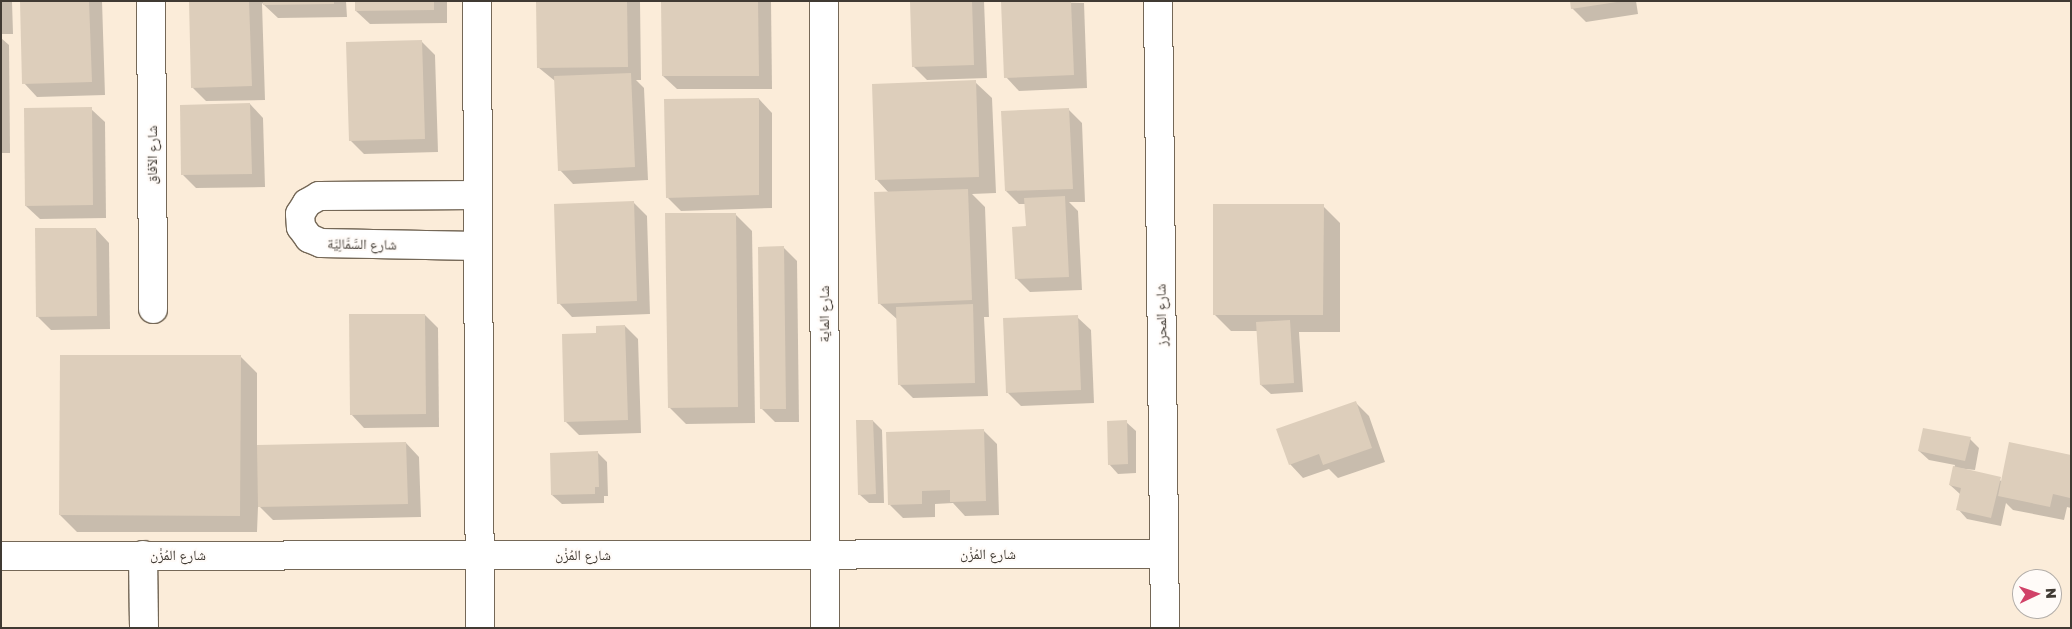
<!DOCTYPE html>
<html>
<head>
<meta charset="utf-8">
<style>
	body { margin:0 }
	#map { position:relative; width:2072px; height:629px; overflow:hidden; background:#fbecd9; font-family:"Golos Text","Noto Naskh Arabic",sans-serif }
	div>[style] { position:absolute }
	.shadow>* { inset:0; background:#0003 }
	.building>* { inset:0; background:#ddcebb }
	.roads { filter:drop-shadow(1px 0 #756857) drop-shadow(-1px 0 #756857) drop-shadow(0 1px #756857) drop-shadow(0 -1px #756857) }
	.minor>* { height:28px; margin:-14px; padding:0 14px; transform-origin:14px; border-radius:14px; background:#fff }
	span { translate:-50% -50%; white-space:nowrap; text-align:center; line-height:1.15; -webkit-text-stroke:4px #fffbf8; paint-order:stroke }
	.street-label { font-size:14px; color:#403a33 }
	.frame { position:absolute; inset:0; border:2px solid #403a33; pointer-events:none }
	.north { position:absolute; left:2012px; top:569px; width:50px; height:50px; box-sizing:border-box; background:#fffbf8; border:1px solid #b3aea9; border-radius:50%; rotate:87deg; font-size:14px; font-weight:700; line-height:20px; text-align:center; color:#403a33 }
	.north::after { content:''; display:block; margin:auto; width:18px; height:22px; background:#d14268; clip-path:polygon(50% 0,100% 100%,50% 72%,0 100%) }
</style>
</head>
<body>
<div id="map">
	<div class="shadow">
		<div style="clip-path:polygon(1px 1px,12px 1px,13px 34px,1px 34px)"></div>
		<div style="clip-path:polygon(21px 1px,102px 1px,105px 95px,37px 97px,24px 83px)"></div>
		<div style="clip-path:polygon(190px 1px,346px 1px,347px 17px,278px 18px,262px 3px,265px 100px,206px 101px,193px 88px)"></div>
		<div style="clip-path:polygon(356px 1px,447px 1px,447px 23px,370px 24px,356px 11px)"></div>
		<div style="clip-path:polygon(538px 1px,640px 1px,641px 80px,636px 80px,644px 88px,648px 180px,573px 184px,560px 170px,555px 81px,539px 68px)"></div>
		<div style="clip-path:polygon(662px 1px,771px 1px,772px 89px,677px 89px,663px 76px)"></div>
		<div style="clip-path:polygon(911px 1px,984px 1px,987px 78px,927px 80px,913px 66px)"></div>
		<div style="clip-path:polygon(1002px 1px,1084px 3px,1087px 88px,1019px 91px,1006px 77px)"></div>
		<div style="clip-path:polygon(1571px 1px,1636px 1px,1638px 14px,1586px 22px,1572px 8px)"></div>
		<div style="clip-path:polygon(1px 38px,9px 45px,10px 153px,1px 153px)"></div>
		<div style="clip-path:polygon(422px 42px,435px 55px,438px 152px,364px 154px,350px 140px)"></div>
		<div style="clip-path:polygon(975px 82px,992px 98px,996px 193px,972px 194px,985px 207px,989px 317px,984px 317px,988px 396px,913px 398px,900px 385px,898px 320px,879px 303px,889px 193px,877px 180px)"></div>
		<div style="clip-path:polygon(759px 99px,772px 113px,772px 208px,681px 211px,668px 198px)"></div>
		<div style="clip-path:polygon(250px 104px,263px 118px,265px 187px,196px 188px,183px 175px)"></div>
		<div style="clip-path:polygon(91px 109px,105px 122px,106px 218px,40px 219px,26px 206px)"></div>
		<div style="clip-path:polygon(1068px 109px,1082px 123px,1085px 202px,1069px 202px,1078px 211px,1082px 290px,1030px 292px,1016px 278px,1027px 227px,1026px 204px,1019px 204px,1006px 191px)"></div>
		<div style="clip-path:polygon(633px 202px,647px 216px,650px 314px,572px 317px,559px 303px)"></div>
		<div style="clip-path:polygon(1323px 206px,1340px 223px,1340px 332px,1299px 332px,1303px 392px,1271px 394px,1261px 385px,1258px 331px,1231px 331px,1214px 314px)"></div>
		<div style="clip-path:polygon(735px 214px,752px 231px,755px 423px,686px 424px,669px 407px)"></div>
		<div style="clip-path:polygon(96px 229px,109px 243px,110px 329px,51px 330px,38px 317px)"></div>
		<div style="clip-path:polygon(783px 247px,797px 261px,799px 422px,775px 422px,761px 408px)"></div>
		<div style="clip-path:polygon(425px 315px,438px 328px,439px 427px,364px 428px,351px 414px)"></div>
		<div style="clip-path:polygon(1077px 317px,1091px 330px,1094px 403px,1021px 406px,1007px 392px)"></div>
		<div style="clip-path:polygon(625px 326px,638px 339px,641px 433px,579px 435px,566px 422px)"></div>
		<div style="clip-path:polygon(240px 356px,257px 373px,257px 447px,406px 443px,419px 457px,421px 517px,273px 520px,260px 507px,259px 482px,257px 532px,77px 532px,60px 515px)"></div>
		<div style="clip-path:polygon(1356px 403px,1369px 416px,1385px 462px,1338px 478px,1329px 469px,1303px 478px,1290px 464px)"></div>
		<div style="clip-path:polygon(873px 421px,882px 430px,884px 503px,869px 503px,859px 494px)"></div>
		<div style="clip-path:polygon(1126px 422px,1136px 431px,1136px 473px,1118px 474px,1109px 464px)"></div>
		<div style="clip-path:polygon(983px 430px,997px 444px,999px 515px,965px 516px,953px 503px,935px 504px,935px 517px,903px 518px,890px 505px)"></div>
		<div style="clip-path:polygon(1970px 439px,1979px 448px,1975px 470px,1956px 468px,2002px 481px,2071px 456px,2071px 508px,2067px 507px,2064px 520px,2013px 510px,2006px 503px,2001px 526px,1967px 519px,1958px 509px,1960px 494px,1950px 485px,1955px 465px,1929px 460px,1919px 451px)"></div>
		<div style="clip-path:polygon(598px 453px,607px 462px,608px 496px,604px 496px,604px 503px,562px 504px,552px 495px)"></div>
	</div>
	<div class="building">
		<div style="clip-path:polygon(20px 1px,89px 1px,92px 82px,22px 84px)"></div>
		<div style="clip-path:polygon(189px 1px,249px 1px,252px 86px,191px 88px)"></div>
		<div style="clip-path:polygon(263px 1px,334px 1px,334px 4px,263px 5px)"></div>
		<div style="clip-path:polygon(355px 1px,434px 1px,434px 10px,355px 11px)"></div>
		<div style="clip-path:polygon(536px 1px,627px 1px,628px 67px,537px 68px)"></div>
		<div style="clip-path:polygon(661px 1px,758px 1px,759px 76px,662px 76px)"></div>
		<div style="clip-path:polygon(910px 1px,972px 1px,974px 65px,912px 67px)"></div>
		<div style="clip-path:polygon(1001px 1px,1071px 1px,1074px 75px,1004px 78px)"></div>
		<div style="clip-path:polygon(1570px 1px,1617px 1px,1617px 2px,1571px 9px)"></div>
		<div style="clip-path:polygon(422px 40px,425px 139px,349px 141px,346px 42px)"></div>
		<div style="clip-path:polygon(631px 73px,635px 167px,558px 171px,554px 76px)"></div>
		<div style="clip-path:polygon(976px 80px,979px 177px,875px 180px,872px 84px)"></div>
		<div style="clip-path:polygon(759px 98px,759px 195px,666px 198px,664px 99px)"></div>
		<div style="clip-path:polygon(250px 103px,252px 174px,181px 175px,180px 105px)"></div>
		<div style="clip-path:polygon(92px 107px,93px 205px,25px 206px,24px 108px)"></div>
		<div style="clip-path:polygon(1069px 108px,1073px 189px,1005px 191px,1001px 111px)"></div>
		<div style="clip-path:polygon(968px 189px,972px 300px,878px 304px,874px 192px)"></div>
		<div style="clip-path:polygon(1065px 196px,1069px 277px,1015px 279px,1012px 227px,1026px 226px,1024px 198px)"></div>
		<div style="clip-path:polygon(634px 201px,637px 301px,557px 304px,554px 204px)"></div>
		<div style="clip-path:polygon(1213px 204px,1324px 204px,1323px 315px,1213px 315px)"></div>
		<div style="clip-path:polygon(665px 213px,736px 213px,738px 407px,668px 408px)"></div>
		<div style="clip-path:polygon(35px 228px,96px 228px,97px 316px,36px 317px)"></div>
		<div style="clip-path:polygon(784px 246px,786px 409px,760px 409px,758px 247px)"></div>
		<div style="clip-path:polygon(973px 304px,975px 383px,898px 385px,896px 307px)"></div>
		<div style="clip-path:polygon(349px 314px,425px 314px,426px 414px,350px 415px)"></div>
		<div style="clip-path:polygon(1078px 315px,1081px 390px,1006px 393px,1003px 318px)"></div>
		<div style="clip-path:polygon(1290px 320px,1294px 383px,1260px 385px,1256px 322px)"></div>
		<div style="clip-path:polygon(625px 325px,628px 420px,564px 422px,562px 334px,596px 333px,596px 326px)"></div>
		<div style="clip-path:polygon(60px 355px,241px 355px,240px 516px,59px 515px)"></div>
		<div style="clip-path:polygon(1356px 401px,1372px 448px,1323px 465px,1319px 454px,1289px 465px,1276px 429px)"></div>
		<div style="clip-path:polygon(856px 420px,873px 420px,876px 494px,858px 495px)"></div>
		<div style="clip-path:polygon(1127px 420px,1128px 464px,1108px 465px,1107px 421px)"></div>
		<div style="clip-path:polygon(1923px 428px,1971px 437px,1965px 461px,1918px 451px)"></div>
		<div style="clip-path:polygon(984px 429px,986px 501px,950px 502px,950px 490px,922px 491px,922px 504px,888px 505px,886px 432px)"></div>
		<div style="clip-path:polygon(406px 442px,408px 504px,258px 507px,257px 445px)"></div>
		<div style="clip-path:polygon(2009px 442px,2071px 455px,2070px 498px,2053px 494px,2050px 507px,1998px 496px)"></div>
		<div style="clip-path:polygon(598px 451px,599px 487px,595px 487px,595px 494px,551px 495px,550px 453px)"></div>
		<div style="clip-path:polygon(1953px 466px,2001px 477px,1991px 518px,1956px 510px,1961px 488px,1949px 485px)"></div>
	</div>
	<div class="roads">
		<div class="minor">
			<div style="left:151px;top:1px;width:308px;rotate:89.6deg"></div>
			<div style="left:477px;top:1px;width:627px;rotate:89.73deg"></div>
			<div style="left:824px;top:1px;width:627px;rotate:89.91deg"></div>
			<div style="left:1158px;top:1px;width:627px;rotate:89.36deg"></div>
			<div style="left:478px;top:195px;width:159px;rotate:179.6deg"></div>
			<div style="left:319px;top:196px;width:14px;rotate:150deg"></div>
			<div style="left:307px;top:203px;width:13px;rotate:122deg"></div>
			<div style="left:300px;top:214px;width:13px;rotate:86deg"></div>
			<div style="left:301px;top:227px;width:14px;rotate:54deg"></div>
			<div style="left:309px;top:238px;width:13px;rotate:23deg"></div>
			<div style="left:321px;top:243px;width:157px;rotate:1.1deg"></div>
			<div style="left:143px;top:555px;width:73px;rotate:89.2deg"></div>
			<div style="left:1px;top:556px;width:1163px;rotate:-0.1deg"></div>
		</div>
	</div>
	<div class="street-label">
		<span style="left:152px;top:155px;rotate:-90deg">شارع الآفاق</span>
		<span style="left:362px;top:244px;rotate:1deg">شارع السَّمَّالِيَّة</span>
		<span style="left:824px;top:314px;rotate:-90deg">شارع الماية</span>
		<span style="left:1161px;top:315px;rotate:-91deg">شارع المحرز</span>
		<span style="left:988px;top:554px">شارع المُزْن</span>
		<span style="left:178px;top:555px">شارع المُزْن</span>
		<span style="left:583px;top:555px">شارع المُزْن</span>
	</div>
	<div class="frame"></div>
	<div class="north">N</div>
</div>
</body>
</html>
